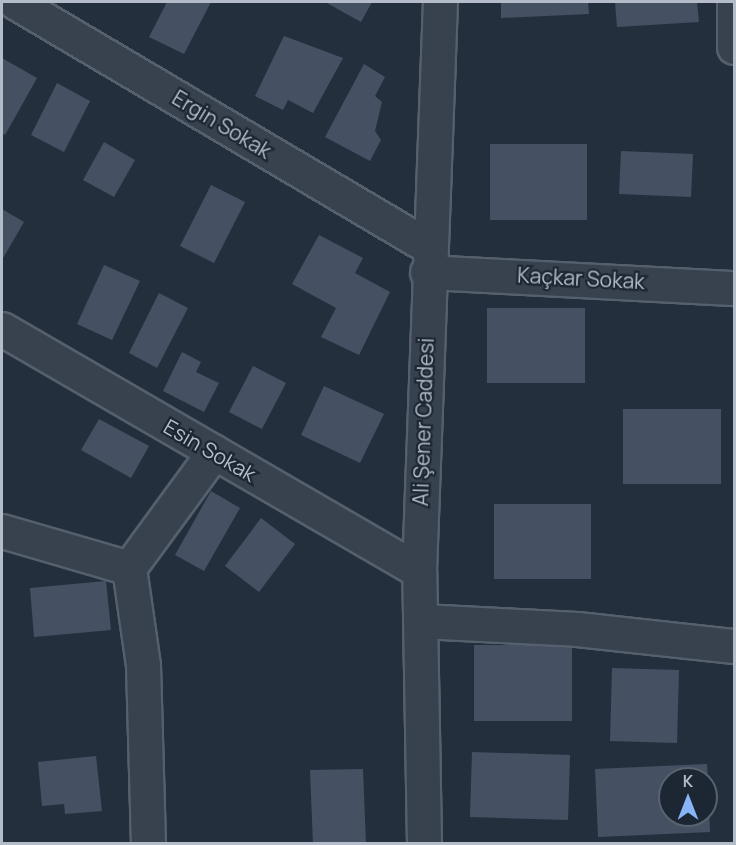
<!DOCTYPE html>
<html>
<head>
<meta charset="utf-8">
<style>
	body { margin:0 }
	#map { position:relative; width:736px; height:845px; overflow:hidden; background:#242f3e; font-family:Manrope,sans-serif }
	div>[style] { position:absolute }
	.building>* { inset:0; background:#455162 }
	.roads { filter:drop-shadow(2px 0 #565f6c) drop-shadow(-2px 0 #565f6c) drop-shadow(0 2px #565f6c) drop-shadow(0 -2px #565f6c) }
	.minor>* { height:33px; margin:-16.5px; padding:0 16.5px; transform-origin:16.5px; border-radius:16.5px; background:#38414e }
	span { translate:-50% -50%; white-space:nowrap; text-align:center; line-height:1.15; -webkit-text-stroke:4.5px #1d2633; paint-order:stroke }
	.street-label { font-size:21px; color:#b4bcc9 }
	.frame { position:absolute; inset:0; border:3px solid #b4bcc9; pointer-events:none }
	.north { position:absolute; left:658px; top:767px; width:60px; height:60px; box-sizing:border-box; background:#1d2633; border:2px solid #59626f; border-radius:50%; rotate:0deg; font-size:16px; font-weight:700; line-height:24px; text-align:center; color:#b4bcc9 }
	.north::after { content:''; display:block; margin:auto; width:21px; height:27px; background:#8ab4f8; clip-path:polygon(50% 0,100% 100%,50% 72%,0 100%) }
</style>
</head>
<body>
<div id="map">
	<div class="building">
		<div style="clip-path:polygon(167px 2px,211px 2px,184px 54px,149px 37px)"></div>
		<div style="clip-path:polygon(325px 2px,372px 2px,361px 22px)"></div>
		<div style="clip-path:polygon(501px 2px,588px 2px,589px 14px,501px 18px)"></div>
		<div style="clip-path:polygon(615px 2px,697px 2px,699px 22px,617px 27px)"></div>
		<div style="clip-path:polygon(284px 36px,343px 58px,313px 113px,288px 100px,283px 110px,255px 96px)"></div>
		<div style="clip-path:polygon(2px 58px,37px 78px,5px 135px,2px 133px)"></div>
		<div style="clip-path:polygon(364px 64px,385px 77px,375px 96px,382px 102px,375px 131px,381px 140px,370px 161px,325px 137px)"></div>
		<div style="clip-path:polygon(57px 83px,90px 101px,64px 152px,31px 135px)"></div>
		<div style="clip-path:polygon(104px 142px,135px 160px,114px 197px,83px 180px)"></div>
		<div style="clip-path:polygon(490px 144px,587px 144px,587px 220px,490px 220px)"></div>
		<div style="clip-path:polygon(621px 151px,693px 154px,691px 197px,619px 194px)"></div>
		<div style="clip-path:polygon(211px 185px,245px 202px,214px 263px,180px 246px)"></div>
		<div style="clip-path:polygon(2px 209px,24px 222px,2px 260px)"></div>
		<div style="clip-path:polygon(319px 235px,363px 258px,355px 273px,390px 292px,359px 355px,321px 337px,336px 308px,292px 284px)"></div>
		<div style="clip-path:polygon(104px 265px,140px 281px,112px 340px,77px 324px)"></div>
		<div style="clip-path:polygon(159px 293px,188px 308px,157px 368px,129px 353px)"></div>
		<div style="clip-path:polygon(487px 308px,585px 308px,585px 383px,487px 383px)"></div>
		<div style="clip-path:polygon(182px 352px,201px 362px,196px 372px,219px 383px,204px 412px,163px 391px)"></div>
		<div style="clip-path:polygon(253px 366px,286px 383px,262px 429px,229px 412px)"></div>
		<div style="clip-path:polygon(324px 386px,384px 414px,360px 463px,301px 435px)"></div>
		<div style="clip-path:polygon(623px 409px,721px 409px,721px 484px,623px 484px)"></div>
		<div style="clip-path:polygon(99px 419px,149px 446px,131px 478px,81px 450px)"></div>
		<div style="clip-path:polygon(211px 491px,240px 508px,204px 571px,175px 555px)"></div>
		<div style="clip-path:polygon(494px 504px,591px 504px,591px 579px,494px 579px)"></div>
		<div style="clip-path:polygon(261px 518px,295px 544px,259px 592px,225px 566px)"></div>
		<div style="clip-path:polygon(106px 581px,111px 630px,34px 637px,30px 588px)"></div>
		<div style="clip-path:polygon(474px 645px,572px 645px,572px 721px,474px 721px)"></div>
		<div style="clip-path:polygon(612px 668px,679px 670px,677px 743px,610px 741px)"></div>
		<div style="clip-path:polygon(472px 752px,570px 755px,568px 820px,470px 817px)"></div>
		<div style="clip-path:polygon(96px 756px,102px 811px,65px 814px,64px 804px,42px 806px,38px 762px)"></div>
		<div style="clip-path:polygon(707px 764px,708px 779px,670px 779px,670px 815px,706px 815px,708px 788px,710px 832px,598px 837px,595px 769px)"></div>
		<div style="clip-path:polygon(363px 769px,366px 844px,313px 844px,310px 770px)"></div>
	</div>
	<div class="roads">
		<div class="minor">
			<div style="left:15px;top:2px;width:481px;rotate:30.6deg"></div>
			<div style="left:734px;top:2px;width:45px;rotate:90deg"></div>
			<div style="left:427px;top:272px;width:307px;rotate:3deg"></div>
			<div style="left:2px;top:329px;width:482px;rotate:30.1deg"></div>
			<div style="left:2px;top:531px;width:132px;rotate:16.2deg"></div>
			<div style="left:421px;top:621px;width:156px;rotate:2.9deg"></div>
			<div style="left:577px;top:629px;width:158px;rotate:6.2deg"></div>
			<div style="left:148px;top:844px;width:179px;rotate:-91.6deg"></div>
			<div style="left:143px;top:665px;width:98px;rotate:-98.2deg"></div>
			<div style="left:129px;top:568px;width:144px;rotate:-53.8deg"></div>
			<div style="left:424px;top:844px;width:273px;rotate:-91deg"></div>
			<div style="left:419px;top:571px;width:569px;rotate:-87.89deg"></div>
		</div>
	</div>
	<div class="street-label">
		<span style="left:222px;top:124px;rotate:31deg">Ergin Sokak</span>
		<span style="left:581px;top:278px;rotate:3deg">Kaçkar Sokak</span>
		<span style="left:423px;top:422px;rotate:-88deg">Ali Şener Caddesi</span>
		<span style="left:210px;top:450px;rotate:30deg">Esin Sokak</span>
	</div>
	<div class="frame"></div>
	<div class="north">K</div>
</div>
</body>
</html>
